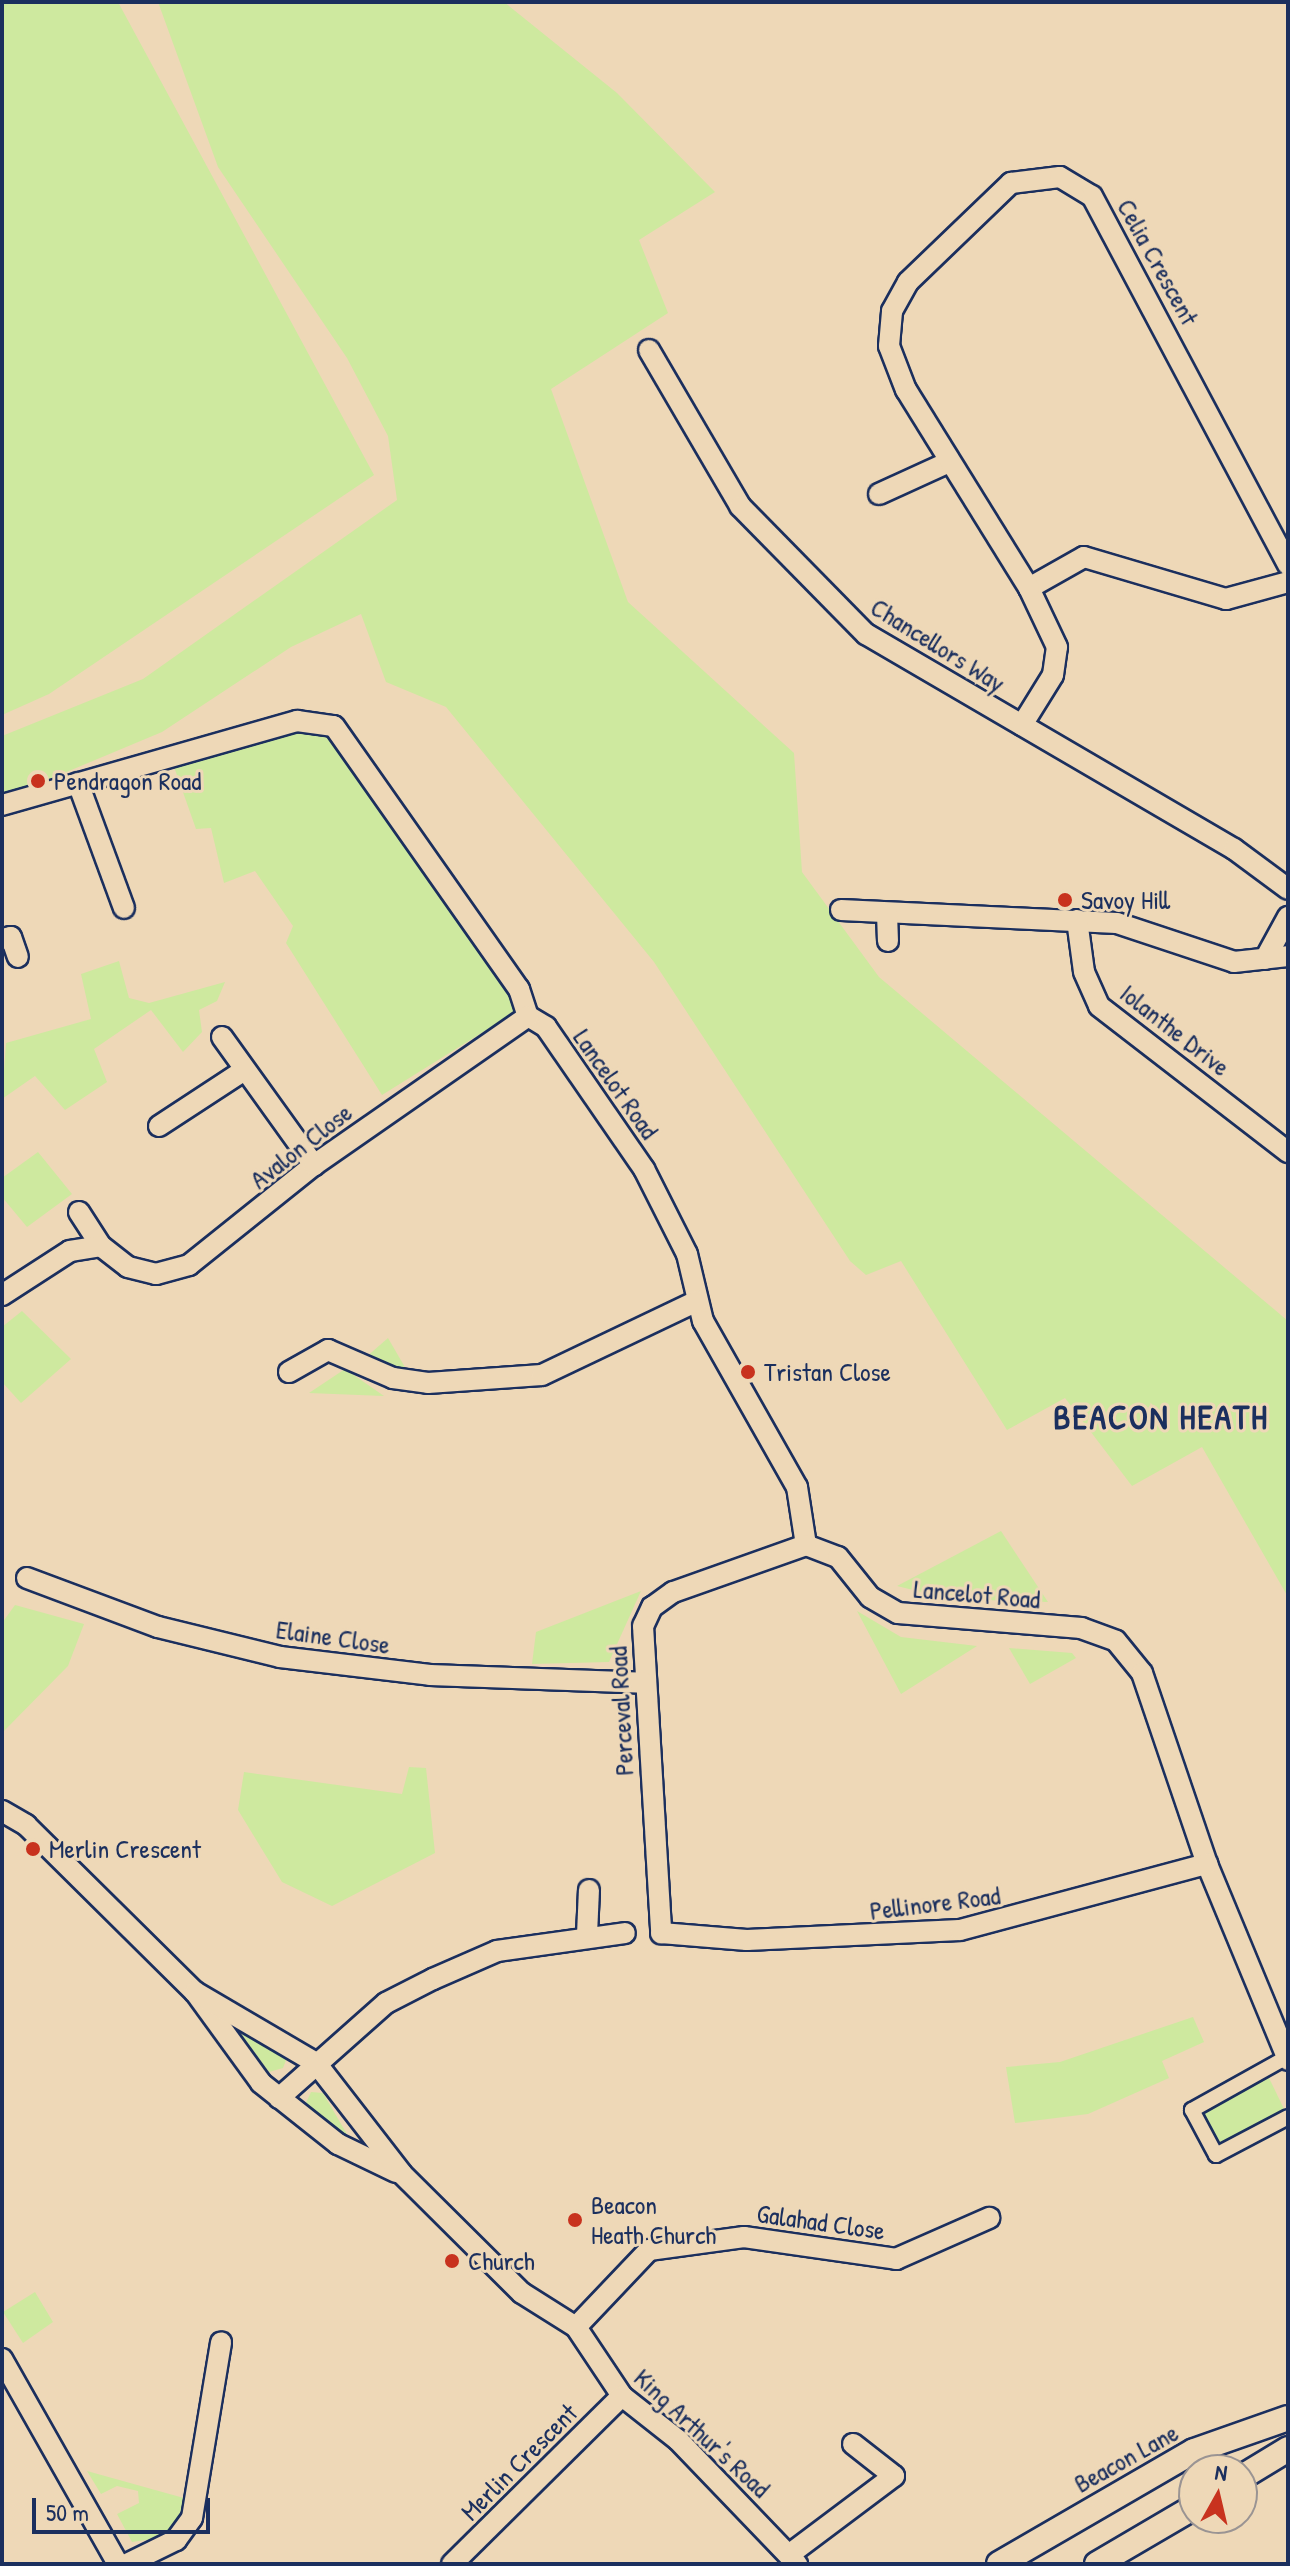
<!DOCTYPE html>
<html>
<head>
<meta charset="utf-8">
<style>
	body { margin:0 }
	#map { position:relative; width:1290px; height:2566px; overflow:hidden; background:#eed8b7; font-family:"Patrick Hand",sans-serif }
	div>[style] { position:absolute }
	.green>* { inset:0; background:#cee99f }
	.roads { filter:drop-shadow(2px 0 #1b2f5e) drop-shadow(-2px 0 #1b2f5e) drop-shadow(0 2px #1b2f5e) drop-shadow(0 -2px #1b2f5e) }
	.pedestrian>* { height:14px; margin:-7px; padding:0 7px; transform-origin:7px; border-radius:7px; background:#eed8b7 }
	.minor>* { height:20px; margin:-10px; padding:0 10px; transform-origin:10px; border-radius:10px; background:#eed8b7 }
	.tertiary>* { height:24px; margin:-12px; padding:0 12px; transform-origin:12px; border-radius:12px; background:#eed8b7 }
	.dots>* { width:22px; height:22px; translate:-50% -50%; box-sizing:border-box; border:4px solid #eed8b7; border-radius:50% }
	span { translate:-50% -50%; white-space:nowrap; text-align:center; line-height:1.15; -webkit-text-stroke:6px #eed8b7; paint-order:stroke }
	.street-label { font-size:26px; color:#1b2f5e }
	.poi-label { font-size:26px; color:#1b2f5e }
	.left { translate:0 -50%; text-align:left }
	.district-label { font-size:34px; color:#1b2f5e; font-weight:700; letter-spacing:2px }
	.frame { position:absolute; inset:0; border:4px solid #1b2f5e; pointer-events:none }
	.north { position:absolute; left:1178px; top:2454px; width:80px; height:80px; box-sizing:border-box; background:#eed8b7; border:2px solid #9a9493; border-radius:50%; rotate:8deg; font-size:22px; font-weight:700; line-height:32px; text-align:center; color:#1b2f5e }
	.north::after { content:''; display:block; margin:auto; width:28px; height:36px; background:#c8321e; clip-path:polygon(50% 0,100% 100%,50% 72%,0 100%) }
	.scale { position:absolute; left:32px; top:2498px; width:178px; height:36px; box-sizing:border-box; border:4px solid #1b2f5e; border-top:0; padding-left:10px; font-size:24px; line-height:28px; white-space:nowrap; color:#1b2f5e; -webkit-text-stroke:6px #eed8b7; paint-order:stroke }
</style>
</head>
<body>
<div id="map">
	<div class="green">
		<div style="clip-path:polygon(2px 2px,118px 2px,374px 475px,49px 694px,2px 715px)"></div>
		<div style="clip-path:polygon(158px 2px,504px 2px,617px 93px,715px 192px,639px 240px,668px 313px,551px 389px,628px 602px,794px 753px,802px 872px,879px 977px,1288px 1321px,1288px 1597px,1202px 1447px,1132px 1486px,1065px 1398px,1007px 1430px,901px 1261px,866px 1275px,850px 1261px,654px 962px,446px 707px,386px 682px,361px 614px,291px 647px,162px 732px,2px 799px,2px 736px,143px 679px,397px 500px,388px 436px,347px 358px,218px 167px)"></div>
		<div style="clip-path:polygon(324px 726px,477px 936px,520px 1009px,382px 1095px,286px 943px,293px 926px,255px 871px,224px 883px,211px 828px,196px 829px,173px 764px)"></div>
		<div style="clip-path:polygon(119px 961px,129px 998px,149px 1003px,225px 982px,217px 1001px,199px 1010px,202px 1032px,183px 1052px,151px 1010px,94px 1049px,107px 1082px,65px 1110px,35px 1076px,2px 1099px,6px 1043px,91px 1019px,81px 974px)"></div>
		<div style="clip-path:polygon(38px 1152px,72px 1194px,27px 1227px,2px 1197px,2px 1178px)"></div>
		<div style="clip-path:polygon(22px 1311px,71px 1359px,21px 1403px,2px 1382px,2px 1327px)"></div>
		<div style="clip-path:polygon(388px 1338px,406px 1369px,365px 1358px)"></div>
		<div style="clip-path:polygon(345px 1369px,361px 1380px,384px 1396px,309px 1393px)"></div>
		<div style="clip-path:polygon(1001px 1531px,1048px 1602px,949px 1599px,897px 1586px)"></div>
		<div style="clip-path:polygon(641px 1591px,609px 1662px,532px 1664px,536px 1632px)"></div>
		<div style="clip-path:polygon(15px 1605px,84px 1624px,68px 1666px,2px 1733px,2px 1623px)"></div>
		<div style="clip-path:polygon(857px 1611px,901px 1637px,977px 1646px,901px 1694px)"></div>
		<div style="clip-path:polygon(1009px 1648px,1072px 1653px,1076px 1658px,1030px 1684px)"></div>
		<div style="clip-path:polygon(409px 1767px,426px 1768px,435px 1853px,332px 1906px,282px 1882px,238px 1810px,244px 1772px,402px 1794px)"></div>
		<div style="clip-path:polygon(1193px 2017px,1204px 2042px,1162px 2061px,1169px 2078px,1088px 2114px,1015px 2123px,1006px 2067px,1060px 2062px)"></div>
		<div style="clip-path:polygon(236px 2027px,288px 2055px,283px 2068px,269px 2072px)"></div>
		<div style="clip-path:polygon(1268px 2076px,1286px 2113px,1217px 2149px,1198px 2111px)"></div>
		<div style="clip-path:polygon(311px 2092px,323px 2093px,351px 2141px,304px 2107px)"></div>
		<div style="clip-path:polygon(35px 2292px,53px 2322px,23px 2343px,3px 2312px)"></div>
		<div style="clip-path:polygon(87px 2471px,191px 2500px,166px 2537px,132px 2542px,117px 2514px,139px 2503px,138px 2491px,117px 2486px,101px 2494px)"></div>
	</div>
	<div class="roads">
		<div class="pedestrian">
			<div style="left:1287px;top:2057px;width:109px;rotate:150.8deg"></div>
			<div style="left:1192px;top:2110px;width:51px;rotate:61.9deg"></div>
			<div style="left:1216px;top:2155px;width:81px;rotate:-27.8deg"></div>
		</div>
		<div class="minor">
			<div style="left:649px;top:350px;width:181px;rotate:59.7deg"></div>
			<div style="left:740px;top:506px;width:180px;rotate:45.5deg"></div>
			<div style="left:866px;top:634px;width:426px;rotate:30.3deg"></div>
			<div style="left:1234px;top:849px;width:67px;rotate:36.5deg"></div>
			<div style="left:879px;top:494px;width:77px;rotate:-24.6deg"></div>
			<div style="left:1029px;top:588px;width:63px;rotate:-29.4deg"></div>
			<div style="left:1084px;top:557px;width:148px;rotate:16.5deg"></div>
			<div style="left:1226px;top:599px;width:64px;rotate:-15.3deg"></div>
			<div style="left:1022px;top:725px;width:59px;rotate:-58.2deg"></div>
			<div style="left:1053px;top:675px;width:28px;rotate:-82deg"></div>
			<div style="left:1057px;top:647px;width:65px;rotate:-115.4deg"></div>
			<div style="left:1029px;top:588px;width:233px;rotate:-121.8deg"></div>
			<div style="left:906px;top:390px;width:47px;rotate:-111.1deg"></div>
			<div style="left:889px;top:346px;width:35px;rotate:-85deg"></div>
			<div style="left:892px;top:311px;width:33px;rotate:-61deg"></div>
			<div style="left:908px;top:282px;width:143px;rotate:-43.9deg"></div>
			<div style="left:1011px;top:183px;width:49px;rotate:-7deg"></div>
			<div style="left:1060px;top:177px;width:37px;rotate:31deg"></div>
			<div style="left:1092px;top:196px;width:418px;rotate:62deg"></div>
			<div style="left:78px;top:783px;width:133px;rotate:69.8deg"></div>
			<div style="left:2px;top:805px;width:307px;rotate:-15.9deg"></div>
			<div style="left:297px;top:721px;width:37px;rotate:8deg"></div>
			<div style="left:334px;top:726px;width:322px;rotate:54.9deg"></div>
			<div style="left:519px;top:989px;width:28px;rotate:72deg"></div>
			<div style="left:528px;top:1016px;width:21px;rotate:31deg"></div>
			<div style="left:546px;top:1027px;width:173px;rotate:55.4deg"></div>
			<div style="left:644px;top:1169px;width:95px;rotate:63.2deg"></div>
			<div style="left:687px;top:1254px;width:69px;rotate:76.6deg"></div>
			<div style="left:703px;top:1321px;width:191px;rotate:60.5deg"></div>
			<div style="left:797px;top:1487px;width:59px;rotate:81.2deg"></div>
			<div style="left:806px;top:1545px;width:34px;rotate:21deg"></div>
			<div style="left:838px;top:1557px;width:51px;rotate:51.3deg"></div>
			<div style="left:870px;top:1597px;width:32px;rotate:30deg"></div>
			<div style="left:898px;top:1613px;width:184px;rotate:4.7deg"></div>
			<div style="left:1081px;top:1628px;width:37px;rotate:20deg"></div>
			<div style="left:1116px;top:1641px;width:41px;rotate:50.9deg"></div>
			<div style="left:1142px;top:1673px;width:202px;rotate:71.2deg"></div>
			<div style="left:1207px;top:1864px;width:212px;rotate:67.5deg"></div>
			<div style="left:841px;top:910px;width:276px;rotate:2.7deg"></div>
			<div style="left:1117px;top:923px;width:123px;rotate:18.4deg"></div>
			<div style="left:1234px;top:962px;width:54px;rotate:-6.3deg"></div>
			<div style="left:887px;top:913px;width:28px;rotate:88deg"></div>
			<div style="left:1077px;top:920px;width:52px;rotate:82.3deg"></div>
			<div style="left:1084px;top:972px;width:37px;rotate:66deg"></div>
			<div style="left:1099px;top:1006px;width:239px;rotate:37.7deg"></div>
			<div style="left:2px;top:939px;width:9px;rotate:-13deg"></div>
			<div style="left:11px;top:937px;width:21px;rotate:71deg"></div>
			<div style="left:1265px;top:959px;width:48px;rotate:-61.3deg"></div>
			<div style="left:222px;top:1037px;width:158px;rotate:54.3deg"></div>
			<div style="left:159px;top:1126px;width:97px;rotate:-33.2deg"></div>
			<div style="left:79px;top:1212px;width:40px;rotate:57.1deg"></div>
			<div style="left:101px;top:1246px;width:34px;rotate:38deg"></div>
			<div style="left:128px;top:1267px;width:29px;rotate:14deg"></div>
			<div style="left:156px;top:1274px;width:34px;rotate:-15deg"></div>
			<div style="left:189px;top:1265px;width:160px;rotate:-38.7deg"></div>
			<div style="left:314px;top:1165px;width:261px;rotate:-34.8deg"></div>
			<div style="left:2px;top:1295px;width:81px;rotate:-32.9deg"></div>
			<div style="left:70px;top:1251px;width:31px;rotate:-9deg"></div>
			<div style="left:289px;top:1372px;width:45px;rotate:-29.4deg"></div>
			<div style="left:328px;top:1350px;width:71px;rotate:23.3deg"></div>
			<div style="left:393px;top:1378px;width:35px;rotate:8deg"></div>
			<div style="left:428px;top:1383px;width:114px;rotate:-4deg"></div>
			<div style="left:542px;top:1375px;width:172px;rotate:-25.5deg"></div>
			<div style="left:806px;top:1545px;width:141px;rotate:160.5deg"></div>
			<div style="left:673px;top:1592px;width:26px;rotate:144deg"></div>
			<div style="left:652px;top:1607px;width:21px;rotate:115deg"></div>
			<div style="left:643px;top:1626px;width:308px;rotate:86.6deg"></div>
			<div style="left:661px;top:1933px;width:86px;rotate:4.7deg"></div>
			<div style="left:747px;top:1940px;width:213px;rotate:-2.7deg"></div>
			<div style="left:960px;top:1930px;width:256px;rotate:-15deg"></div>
			<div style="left:27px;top:1578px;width:140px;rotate:20.5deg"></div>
			<div style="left:158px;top:1627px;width:126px;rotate:13.8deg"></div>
			<div style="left:280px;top:1657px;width:151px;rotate:6.8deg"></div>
			<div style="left:430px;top:1675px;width:214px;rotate:2.1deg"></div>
			<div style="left:2px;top:1811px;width:28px;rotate:30deg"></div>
			<div style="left:26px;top:1825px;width:238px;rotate:44.7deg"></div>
			<div style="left:195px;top:1992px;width:112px;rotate:54deg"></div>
			<div style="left:261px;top:2083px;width:98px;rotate:38.4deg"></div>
			<div style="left:338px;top:2144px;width:64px;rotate:25.8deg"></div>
			<div style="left:587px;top:1935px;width:45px;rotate:-87.5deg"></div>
			<div style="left:195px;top:1992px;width:140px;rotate:30.4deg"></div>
			<div style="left:316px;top:2063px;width:140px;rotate:52.2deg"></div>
			<div style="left:402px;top:2174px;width:169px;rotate:44.8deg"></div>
			<div style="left:522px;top:2293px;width:64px;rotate:32.2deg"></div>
			<div style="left:576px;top:2327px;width:83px;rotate:56.3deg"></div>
			<div style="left:622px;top:2396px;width:71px;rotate:38.2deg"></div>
			<div style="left:678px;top:2440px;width:172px;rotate:46.2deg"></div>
			<div style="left:279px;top:2098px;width:143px;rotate:-41.6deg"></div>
			<div style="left:386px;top:2003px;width:53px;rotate:-27.1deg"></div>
			<div style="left:433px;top:1979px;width:70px;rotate:-23.6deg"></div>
			<div style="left:497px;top:1951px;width:129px;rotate:-8deg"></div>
			<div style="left:576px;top:2327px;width:106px;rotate:-46.5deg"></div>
			<div style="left:649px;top:2250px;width:96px;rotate:-7.8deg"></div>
			<div style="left:744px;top:2237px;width:154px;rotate:8.2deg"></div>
			<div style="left:896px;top:2259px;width:102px;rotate:-23.8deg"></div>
			<div style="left:2px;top:2359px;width:236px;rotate:60.5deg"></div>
			<div style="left:790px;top:2554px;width:130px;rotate:-36.9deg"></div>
			<div style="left:894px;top:2476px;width:52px;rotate:-142deg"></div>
			<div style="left:127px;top:2564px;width:55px;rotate:-26.1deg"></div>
			<div style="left:176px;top:2540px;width:27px;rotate:-54deg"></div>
			<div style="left:192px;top:2518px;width:178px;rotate:-80.6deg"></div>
			<div style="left:452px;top:2564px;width:239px;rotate:-44.7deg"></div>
		</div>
		<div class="tertiary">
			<div style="left:1242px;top:2477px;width:54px;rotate:-31.3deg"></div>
			<div style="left:999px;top:2564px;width:225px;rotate:-30.1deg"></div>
			<div style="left:1194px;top:2451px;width:100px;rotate:-19.3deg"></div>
			<div style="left:1097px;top:2564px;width:113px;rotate:-30.4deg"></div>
		</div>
	</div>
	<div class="dots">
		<div style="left:38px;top:781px;background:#c8321e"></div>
		<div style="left:1065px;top:900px;background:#c8321e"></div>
		<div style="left:748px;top:1372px;background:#c8321e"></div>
		<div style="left:33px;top:1849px;background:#c8321e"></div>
		<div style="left:575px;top:2220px;background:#c8321e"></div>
		<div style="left:452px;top:2261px;background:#c8321e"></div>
	</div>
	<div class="street-label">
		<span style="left:1158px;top:262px;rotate:61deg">Celia Crescent</span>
		<span style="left:938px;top:645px;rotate:32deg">Chancellors Way</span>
		<span style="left:1175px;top:1030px;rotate:38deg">Iolanthe Drive</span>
		<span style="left:616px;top:1084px;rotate:55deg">Lancelot Road</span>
		<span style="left:301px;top:1146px;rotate:-38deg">Avalon Close</span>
		<span style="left:977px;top:1594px;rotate:5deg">Lancelot Road</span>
		<span style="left:333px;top:1637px;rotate:8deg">Elaine Close</span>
		<span style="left:621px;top:1711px;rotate:-93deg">Perceval Road</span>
		<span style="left:935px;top:1903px;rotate:-7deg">Pellinore Road</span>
		<span style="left:821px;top:2222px;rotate:8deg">Galahad Close</span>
		<span style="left:702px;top:2433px;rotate:43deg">King Arthur's Road</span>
		<span style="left:1126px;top:2458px;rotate:-29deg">Beacon Lane</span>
		<span style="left:519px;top:2462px;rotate:-45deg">Merlin Crescent</span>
	</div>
	<div class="poi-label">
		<span class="left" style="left:54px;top:781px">Pendragon Road</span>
		<span class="left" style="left:1081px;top:900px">Savoy Hill</span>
		<span class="left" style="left:764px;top:1372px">Tristan Close</span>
		<span class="left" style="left:49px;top:1849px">Merlin Crescent</span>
		<span class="left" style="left:591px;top:2220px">Beacon<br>Heath Church</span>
		<span class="left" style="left:468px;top:2261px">Church</span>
	</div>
	<div class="district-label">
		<span style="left:1161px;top:1418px">BEACON HEATH</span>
	</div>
	<div class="frame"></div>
	<div class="north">N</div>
	<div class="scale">50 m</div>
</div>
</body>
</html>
